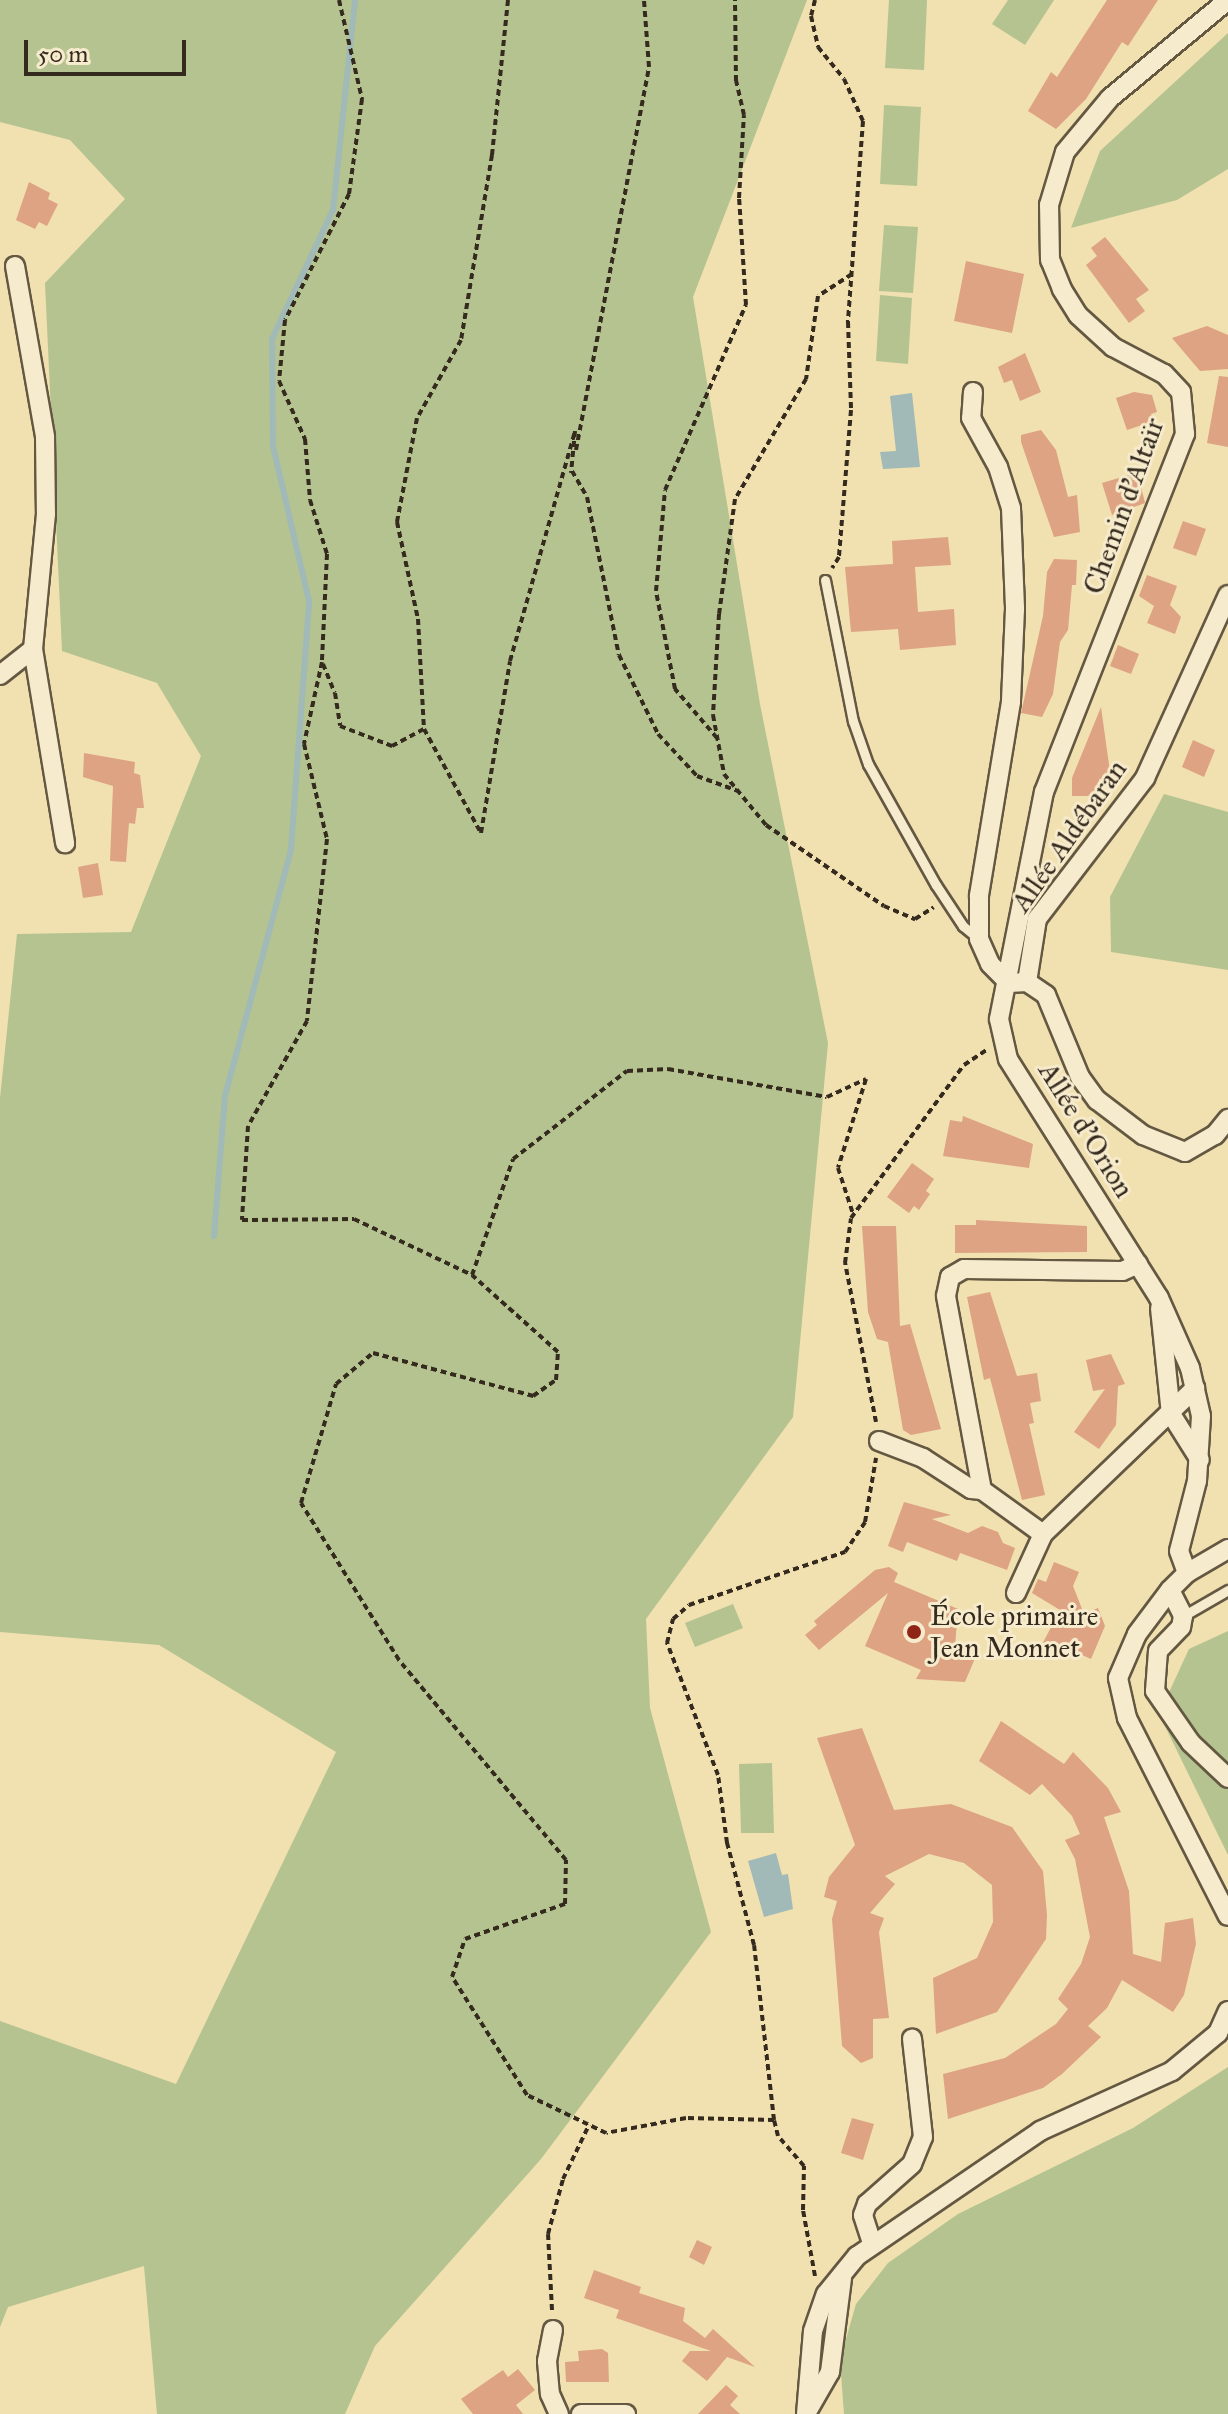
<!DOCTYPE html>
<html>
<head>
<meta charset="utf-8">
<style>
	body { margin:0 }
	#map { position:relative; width:1228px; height:2414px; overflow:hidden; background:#f1e0b0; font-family:"IM FELL Great Primer",serif }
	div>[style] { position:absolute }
	.green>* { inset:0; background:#b4c390 }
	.water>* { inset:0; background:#a1bab7 }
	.stream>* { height:6px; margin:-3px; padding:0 3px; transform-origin:3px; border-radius:3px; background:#a1bab7 }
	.building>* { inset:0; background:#dda382 }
	.path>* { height:4px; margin-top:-2px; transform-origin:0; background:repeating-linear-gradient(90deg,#352a1e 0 6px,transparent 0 10px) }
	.roads { filter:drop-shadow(2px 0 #645842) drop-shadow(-2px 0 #645842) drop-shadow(0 2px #645842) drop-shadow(0 -2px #645842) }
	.lane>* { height:9px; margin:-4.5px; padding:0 4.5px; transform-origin:4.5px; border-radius:4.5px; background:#f6ebcc }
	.street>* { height:18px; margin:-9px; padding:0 9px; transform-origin:9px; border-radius:9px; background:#f6ebcc }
	.dots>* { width:22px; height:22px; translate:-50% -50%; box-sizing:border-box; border:4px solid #f6ebcc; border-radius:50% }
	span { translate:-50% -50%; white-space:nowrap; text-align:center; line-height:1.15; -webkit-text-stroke:6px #f6ebcc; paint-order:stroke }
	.street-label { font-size:28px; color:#352a1e }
	.poi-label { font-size:28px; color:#352a1e }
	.left { translate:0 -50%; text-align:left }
	.scale { position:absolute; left:24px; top:40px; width:162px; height:36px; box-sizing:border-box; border:4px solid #352a1e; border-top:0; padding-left:10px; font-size:24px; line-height:28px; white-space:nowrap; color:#352a1e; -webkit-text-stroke:6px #f6ebcc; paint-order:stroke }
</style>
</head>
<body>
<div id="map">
	<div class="green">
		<div style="clip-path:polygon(0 0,807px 0,693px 297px,760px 704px,828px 1043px,793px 1417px,646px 1619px,650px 1708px,711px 1932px,541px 2159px,375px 2346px,345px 2414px,157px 2414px,144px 2266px,8px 2307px,0 2327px,0 2021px,176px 2084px,336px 1752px,159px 1645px,0 1632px,0 1098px,17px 934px,131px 932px,201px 756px,157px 683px,62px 651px,45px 283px,125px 199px,70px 140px,0 122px)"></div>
		<div style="clip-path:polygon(889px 0,927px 0,924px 70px,885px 68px)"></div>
		<div style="clip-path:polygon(1008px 0,1054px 0,1025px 45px,992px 24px)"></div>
		<div style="clip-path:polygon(1228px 33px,1228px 169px,1177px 200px,1071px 228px,1100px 151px)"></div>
		<div style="clip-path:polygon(884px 105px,921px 107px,917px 186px,880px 184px)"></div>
		<div style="clip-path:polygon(884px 225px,918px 227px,913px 293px,879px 291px)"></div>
		<div style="clip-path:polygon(880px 295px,912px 298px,908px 364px,876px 361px)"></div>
		<div style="clip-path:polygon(1164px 794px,1228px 812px,1228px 970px,1111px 952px,1110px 897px)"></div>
		<div style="clip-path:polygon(733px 1604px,743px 1628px,695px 1647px,685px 1623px)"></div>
		<div style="clip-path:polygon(1228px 1631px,1228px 1855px,1159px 1714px,1189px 1649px)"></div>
		<div style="clip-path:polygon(772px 1763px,774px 1833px,741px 1833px,739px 1764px)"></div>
		<div style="clip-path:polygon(1228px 2067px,1228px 2414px,844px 2414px,840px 2360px,856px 2304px,888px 2263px,958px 2214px,1133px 2128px)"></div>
	</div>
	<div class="water">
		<div style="clip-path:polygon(912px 393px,920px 467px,883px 469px,880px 452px,896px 451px,890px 396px)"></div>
		<div style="clip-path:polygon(776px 1853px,782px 1875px,788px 1874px,793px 1909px,764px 1917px,748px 1861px)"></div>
	</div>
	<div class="stream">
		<div style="left:214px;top:1236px;width:140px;rotate:-85.5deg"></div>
		<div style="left:225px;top:1096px;width:256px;rotate:-75deg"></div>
		<div style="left:291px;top:849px;width:249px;rotate:-85.8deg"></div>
		<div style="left:309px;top:601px;width:159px;rotate:-103.1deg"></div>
		<div style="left:273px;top:446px;width:107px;rotate:-90.5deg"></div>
		<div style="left:272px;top:339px;width:143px;rotate:-64.7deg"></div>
		<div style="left:333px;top:210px;width:211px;rotate:-84deg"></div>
	</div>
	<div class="building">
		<div style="clip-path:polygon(1107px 0,1158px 0,1128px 46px,1122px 42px,1086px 99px,1056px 129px,1028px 111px,1051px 72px,1057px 77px)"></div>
		<div style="clip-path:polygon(29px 182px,50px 193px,48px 199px,58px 204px,47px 226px,39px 222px,35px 229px,16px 220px)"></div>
		<div style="clip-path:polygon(1105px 237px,1149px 290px,1136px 299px,1145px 311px,1129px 323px,1086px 265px,1097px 256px,1091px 248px)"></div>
		<div style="clip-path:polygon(966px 261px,1024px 274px,1012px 333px,954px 321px)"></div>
		<div style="clip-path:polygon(1207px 326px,1228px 335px,1228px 369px,1200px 371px,1172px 338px)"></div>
		<div style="clip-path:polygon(1025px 353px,1041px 392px,1020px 401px,1012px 380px,1004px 383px,998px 367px)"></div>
		<div style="clip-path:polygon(1219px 376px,1228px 377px,1228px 447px,1207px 443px)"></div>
		<div style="clip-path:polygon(1134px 392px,1152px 395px,1157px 412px,1151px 414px,1154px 421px,1127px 430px,1116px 398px)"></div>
		<div style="clip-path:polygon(1041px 430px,1056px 450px,1068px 497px,1077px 495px,1080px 532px,1054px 537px,1021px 442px,1021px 435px)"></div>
		<div style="clip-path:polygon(1132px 474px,1133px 480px,1139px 478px,1145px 503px,1112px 515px,1102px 483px)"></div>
		<div style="clip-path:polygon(1183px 521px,1206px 529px,1196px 556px,1173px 548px)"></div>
		<div style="clip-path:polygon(948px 537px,951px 565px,915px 567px,918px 612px,954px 609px,956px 645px,900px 650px,898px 629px,851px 632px,845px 567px,893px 564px,892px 541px)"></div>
		<div style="clip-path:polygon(1054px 559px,1077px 560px,1076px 585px,1072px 585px,1068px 630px,1060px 642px,1053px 694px,1042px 717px,1021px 713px,1043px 616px,1047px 572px)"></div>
		<div style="clip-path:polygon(1147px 575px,1177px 586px,1170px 605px,1181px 617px,1175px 634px,1147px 623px,1154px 606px,1139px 596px)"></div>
		<div style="clip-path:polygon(1118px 645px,1139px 654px,1131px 674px,1110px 666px)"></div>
		<div style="clip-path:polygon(1101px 707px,1111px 779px,1099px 779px,1099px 796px,1072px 796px,1072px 778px)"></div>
		<div style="clip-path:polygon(1193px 740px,1215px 750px,1204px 777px,1182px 767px)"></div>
		<div style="clip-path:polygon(84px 753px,135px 762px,134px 773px,140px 775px,144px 808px,137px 808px,135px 824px,129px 823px,126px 862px,110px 861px,113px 786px,83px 777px)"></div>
		<div style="clip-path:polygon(98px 863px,103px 895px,83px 898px,78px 867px)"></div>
		<div style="clip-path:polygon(963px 1116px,1033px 1144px,1029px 1168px,943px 1156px,950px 1120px,962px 1122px)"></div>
		<div style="clip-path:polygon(912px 1163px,934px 1179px,926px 1191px,930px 1194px,919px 1210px,914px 1206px,909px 1213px,887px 1197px)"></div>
		<div style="clip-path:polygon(976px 1220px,1087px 1226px,1087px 1252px,955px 1253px,955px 1225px,976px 1225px)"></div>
		<div style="clip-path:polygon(862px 1226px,896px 1226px,900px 1326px,910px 1324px,941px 1429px,911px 1435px,903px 1430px,888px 1342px,877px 1339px,868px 1312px)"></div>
		<div style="clip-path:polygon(990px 1292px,1017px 1376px,1037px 1373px,1041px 1401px,1030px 1403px,1034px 1423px,1029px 1424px,1045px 1495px,1022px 1500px,990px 1378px,984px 1380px,967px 1297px)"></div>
		<div style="clip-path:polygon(1111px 1354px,1125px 1384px,1118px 1386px,1116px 1425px,1099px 1449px,1074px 1432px,1105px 1389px,1093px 1391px,1086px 1360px)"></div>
		<div style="clip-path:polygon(904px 1502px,951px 1515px,932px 1519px,968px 1533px,982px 1526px,998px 1532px,1003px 1543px,1015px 1548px,1007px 1570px,960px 1553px,957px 1561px,907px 1542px,903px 1552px,888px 1546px)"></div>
		<div style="clip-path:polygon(1054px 1562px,1079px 1572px,1073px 1586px,1084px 1614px,1098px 1608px,1105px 1626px,1091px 1659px,1073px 1651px,1064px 1655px,1060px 1644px,1036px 1656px,1060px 1610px,1032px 1593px,1038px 1579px,1046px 1582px)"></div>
		<div style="clip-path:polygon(889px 1567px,898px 1573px,894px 1582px,958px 1609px,955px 1647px,976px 1656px,965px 1682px,916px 1679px,921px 1670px,865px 1646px,888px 1593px,819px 1650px,805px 1635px,817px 1625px,814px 1621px,875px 1570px)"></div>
		<div style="clip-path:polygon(1001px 1721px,1064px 1764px,1073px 1752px,1108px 1788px,1121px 1812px,1104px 1817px,1129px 1891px,1133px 1954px,1161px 1962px,1165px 1923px,1193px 1918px,1196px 1944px,1184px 1995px,1173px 2012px,1122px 1980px,1107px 2008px,1088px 2026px,1101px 2037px,1062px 2074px,1043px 2088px,948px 2119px,943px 2074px,1005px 2058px,1056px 2024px,1068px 2009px,1058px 1999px,1081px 1964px,1090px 1937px,1075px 1859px,1065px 1840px,1080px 1834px,1072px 1816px,1042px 1784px,1030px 1795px,979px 1761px)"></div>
		<div style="clip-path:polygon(862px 1728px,894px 1810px,951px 1804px,1012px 1827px,1043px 1871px,1047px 1915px,1046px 1939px,997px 2012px,936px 2034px,933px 1978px,977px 1958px,993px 1922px,992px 1885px,964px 1863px,929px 1854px,885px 1876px,895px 1884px,870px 1913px,884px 1918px,879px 1932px,889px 2018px,873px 2019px,873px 2058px,861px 2063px,842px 2046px,832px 1919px,837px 1901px,824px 1897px,829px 1877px,855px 1845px,817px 1738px)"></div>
		<div style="clip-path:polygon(852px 2118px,874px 2124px,863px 2160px,841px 2153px)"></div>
		<div style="clip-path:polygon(697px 2240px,712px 2247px,704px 2265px,689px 2257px)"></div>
		<div style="clip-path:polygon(594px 2270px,641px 2287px,639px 2293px,685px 2308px,683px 2321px,705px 2338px,713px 2329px,755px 2367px,727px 2357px,707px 2381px,682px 2361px,690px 2351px,711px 2351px,616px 2318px,619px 2310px,584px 2298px)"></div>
		<div style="clip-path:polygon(602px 2349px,608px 2353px,609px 2382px,566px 2382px,565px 2362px,579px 2361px,578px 2351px)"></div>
		<div style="clip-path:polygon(518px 2369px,535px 2390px,516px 2405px,523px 2414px,473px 2414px,461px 2399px,503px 2370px,508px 2377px)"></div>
		<div style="clip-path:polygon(726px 2385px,738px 2396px,730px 2405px,740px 2414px,698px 2414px)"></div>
	</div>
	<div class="path">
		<div style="left:339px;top:0;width:102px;rotate:76.9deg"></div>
		<div style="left:362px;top:99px;width:96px;rotate:97.8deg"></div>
		<div style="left:349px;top:194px;width:141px;rotate:116.9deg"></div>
		<div style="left:285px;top:320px;width:61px;rotate:95.6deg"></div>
		<div style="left:279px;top:381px;width:64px;rotate:65.9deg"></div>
		<div style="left:305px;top:439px;width:61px;rotate:85.3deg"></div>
		<div style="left:310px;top:500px;width:57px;rotate:72.5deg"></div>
		<div style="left:327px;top:554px;width:108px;rotate:92.7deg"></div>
		<div style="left:322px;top:662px;width:84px;rotate:102.4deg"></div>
		<div style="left:304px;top:744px;width:98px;rotate:76.4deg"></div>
		<div style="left:327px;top:839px;width:183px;rotate:96.3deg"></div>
		<div style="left:307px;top:1021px;width:120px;rotate:119.3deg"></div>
		<div style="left:248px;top:1126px;width:94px;rotate:93.7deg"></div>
		<div style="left:242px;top:1220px;width:112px;rotate:-0.5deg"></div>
		<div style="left:354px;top:1219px;width:131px;rotate:25.4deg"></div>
		<div style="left:508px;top:0;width:156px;rotate:95.9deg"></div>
		<div style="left:492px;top:155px;width:188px;rotate:99.5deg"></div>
		<div style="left:461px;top:340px;width:90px;rotate:119.4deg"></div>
		<div style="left:417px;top:418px;width:106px;rotate:100.9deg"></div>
		<div style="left:397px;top:522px;width:99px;rotate:77.8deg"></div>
		<div style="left:418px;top:619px;width:110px;rotate:86.9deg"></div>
		<div style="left:424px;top:729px;width:119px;rotate:61.3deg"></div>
		<div style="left:481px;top:833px;width:174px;rotate:-80.4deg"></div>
		<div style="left:510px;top:661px;width:239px;rotate:-74.2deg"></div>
		<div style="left:575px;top:431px;width:42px;rotate:95.4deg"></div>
		<div style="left:815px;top:0;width:16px;rotate:104deg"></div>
		<div style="left:811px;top:16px;width:32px;rotate:77deg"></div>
		<div style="left:818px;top:47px;width:41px;rotate:50.9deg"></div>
		<div style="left:844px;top:79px;width:46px;rotate:65.7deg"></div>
		<div style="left:863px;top:121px;width:202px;rotate:94.3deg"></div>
		<div style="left:848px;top:322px;width:88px;rotate:88deg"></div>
		<div style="left:851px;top:410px;width:147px;rotate:94.7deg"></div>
		<div style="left:839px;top:557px;width:13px;rotate:122deg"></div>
		<div style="left:852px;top:274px;width:40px;rotate:147.1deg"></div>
		<div style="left:818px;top:296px;width:84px;rotate:98.2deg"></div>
		<div style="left:806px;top:379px;width:139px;rotate:120.6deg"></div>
		<div style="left:735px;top:499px;width:116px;rotate:97.9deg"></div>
		<div style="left:719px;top:614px;width:101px;rotate:93.4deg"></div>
		<div style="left:713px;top:715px;width:60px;rotate:79.4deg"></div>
		<div style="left:724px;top:774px;width:66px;rotate:50.5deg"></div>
		<div style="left:766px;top:825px;width:143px;rotate:34.5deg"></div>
		<div style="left:884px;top:906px;width:34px;rotate:23deg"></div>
		<div style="left:915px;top:919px;width:22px;rotate:-32deg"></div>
		<div style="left:576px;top:450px;width:390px;rotate:-79.2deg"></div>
		<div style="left:649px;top:67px;width:67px;rotate:-94.3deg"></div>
		<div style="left:572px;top:471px;width:30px;rotate:60deg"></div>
		<div style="left:587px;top:497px;width:161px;rotate:78.6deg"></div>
		<div style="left:619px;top:655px;width:88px;rotate:63.7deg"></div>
		<div style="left:658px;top:734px;width:57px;rotate:47.1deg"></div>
		<div style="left:697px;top:776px;width:44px;rotate:20.1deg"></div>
		<div style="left:323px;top:664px;width:31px;rotate:68deg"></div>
		<div style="left:335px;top:693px;width:33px;rotate:81deg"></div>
		<div style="left:340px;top:726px;width:56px;rotate:21deg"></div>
		<div style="left:392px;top:746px;width:36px;rotate:-28deg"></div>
		<div style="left:717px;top:738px;width:65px;rotate:-130.6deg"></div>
		<div style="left:675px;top:689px;width:100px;rotate:-101deg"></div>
		<div style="left:656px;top:591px;width:101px;rotate:-84.9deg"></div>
		<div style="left:665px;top:490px;width:202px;rotate:-66.4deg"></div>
		<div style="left:746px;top:305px;width:107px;rotate:-93.7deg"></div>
		<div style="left:739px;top:198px;width:83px;rotate:-86.6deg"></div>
		<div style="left:744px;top:115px;width:35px;rotate:-103deg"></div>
		<div style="left:736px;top:81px;width:81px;rotate:-90.7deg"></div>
		<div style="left:876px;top:1422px;width:162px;rotate:-101deg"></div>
		<div style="left:845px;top:1263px;width:45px;rotate:-82.4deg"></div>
		<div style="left:851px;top:1218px;width:190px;rotate:-53.6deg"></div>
		<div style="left:964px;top:1065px;width:29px;rotate:-34deg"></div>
		<div style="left:774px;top:2120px;width:88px;rotate:-178.7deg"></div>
		<div style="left:686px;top:2118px;width:81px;rotate:169.4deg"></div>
		<div style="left:606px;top:2133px;width:88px;rotate:-154.3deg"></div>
		<div style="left:527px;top:2095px;width:140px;rotate:-122.4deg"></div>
		<div style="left:452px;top:1977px;width:40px;rotate:-71.1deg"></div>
		<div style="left:465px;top:1939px;width:106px;rotate:-19.3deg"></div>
		<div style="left:565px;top:1904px;width:44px;rotate:-88.7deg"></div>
		<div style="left:566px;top:1860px;width:261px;rotate:-129.9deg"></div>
		<div style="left:399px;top:1660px;width:185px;rotate:-122deg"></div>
		<div style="left:301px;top:1503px;width:124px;rotate:-73.6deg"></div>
		<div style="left:336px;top:1384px;width:48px;rotate:-40deg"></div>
		<div style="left:373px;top:1353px;width:166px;rotate:15deg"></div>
		<div style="left:533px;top:1396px;width:28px;rotate:-35deg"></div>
		<div style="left:556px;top:1380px;width:28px;rotate:-86deg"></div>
		<div style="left:558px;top:1352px;width:115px;rotate:-138.2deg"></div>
		<div style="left:472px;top:1275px;width:123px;rotate:-70.5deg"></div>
		<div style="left:513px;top:1159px;width:144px;rotate:-37.7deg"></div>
		<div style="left:627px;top:1071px;width:41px;rotate:-2.8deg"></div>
		<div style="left:668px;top:1069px;width:161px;rotate:10deg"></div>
		<div style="left:827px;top:1097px;width:43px;rotate:-24.8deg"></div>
		<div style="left:866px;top:1079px;width:93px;rotate:107.5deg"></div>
		<div style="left:838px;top:1168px;width:48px;rotate:71.9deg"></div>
		<div style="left:815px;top:2276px;width:67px;rotate:-100.3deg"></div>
		<div style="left:803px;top:2210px;width:44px;rotate:-88.7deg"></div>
		<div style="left:804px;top:2166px;width:40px;rotate:-131deg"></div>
		<div style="left:778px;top:2136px;width:16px;rotate:-104deg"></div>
		<div style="left:774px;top:2120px;width:176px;rotate:-96.5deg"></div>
		<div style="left:754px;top:1945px;width:106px;rotate:-104.8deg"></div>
		<div style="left:727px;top:1843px;width:69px;rotate:-97.5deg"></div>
		<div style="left:718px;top:1775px;width:142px;rotate:-111.1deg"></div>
		<div style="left:667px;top:1643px;width:25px;rotate:-76deg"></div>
		<div style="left:673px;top:1619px;width:21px;rotate:-41deg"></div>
		<div style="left:689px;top:1605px;width:165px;rotate:-18.8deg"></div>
		<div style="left:845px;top:1552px;width:36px;rotate:-56deg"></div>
		<div style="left:865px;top:1522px;width:65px;rotate:-80.2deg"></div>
		<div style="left:552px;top:2310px;width:76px;rotate:-93deg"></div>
		<div style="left:548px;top:2234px;width:57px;rotate:-74.7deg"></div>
		<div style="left:563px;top:2179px;width:60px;rotate:-64.3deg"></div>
	</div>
	<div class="roads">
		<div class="lane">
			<div style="left:825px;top:580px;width:144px;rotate:78.8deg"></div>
			<div style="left:853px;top:721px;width:46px;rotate:70.8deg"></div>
			<div style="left:868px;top:764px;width:139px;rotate:60.7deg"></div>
			<div style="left:936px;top:885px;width:49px;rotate:56.6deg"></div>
			<div style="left:963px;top:926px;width:21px;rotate:39deg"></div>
			<div style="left:1183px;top:1616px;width:52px;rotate:-30deg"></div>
		</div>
		<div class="street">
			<div style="left:15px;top:266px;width:174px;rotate:80deg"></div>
			<div style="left:45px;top:437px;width:77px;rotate:89.3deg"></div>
			<div style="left:46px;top:514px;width:136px;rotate:95.5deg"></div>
			<div style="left:33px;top:649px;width:197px;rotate:80.6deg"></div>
			<div style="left:973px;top:392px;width:26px;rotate:94deg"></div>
			<div style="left:971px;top:418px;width:56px;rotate:61.1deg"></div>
			<div style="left:998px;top:467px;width:43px;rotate:72.4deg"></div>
			<div style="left:1011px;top:508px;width:101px;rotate:87.7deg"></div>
			<div style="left:1015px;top:609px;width:93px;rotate:92.5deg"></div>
			<div style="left:1011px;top:702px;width:197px;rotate:99.4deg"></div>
			<div style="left:979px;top:896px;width:43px;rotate:90deg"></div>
			<div style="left:979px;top:939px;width:27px;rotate:66deg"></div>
			<div style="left:990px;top:964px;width:27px;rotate:45deg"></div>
			<div style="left:1009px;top:983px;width:18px;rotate:-3deg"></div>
			<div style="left:0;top:675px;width:42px;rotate:-38.2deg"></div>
			<div style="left:1027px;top:982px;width:64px;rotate:-81deg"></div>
			<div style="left:1037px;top:919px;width:178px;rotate:-52.5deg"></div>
			<div style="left:1145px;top:778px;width:201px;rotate:-65.6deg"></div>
			<div style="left:1027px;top:982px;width:23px;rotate:34deg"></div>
			<div style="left:1046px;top:995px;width:89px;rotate:67.5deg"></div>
			<div style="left:1080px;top:1077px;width:29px;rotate:54deg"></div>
			<div style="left:1097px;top:1100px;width:58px;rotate:37.3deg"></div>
			<div style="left:1143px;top:1135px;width:45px;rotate:22deg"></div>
			<div style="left:1185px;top:1152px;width:34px;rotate:-30deg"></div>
			<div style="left:1215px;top:1135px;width:21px;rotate:-51deg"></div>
			<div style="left:1138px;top:1264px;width:17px;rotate:156deg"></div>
			<div style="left:1122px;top:1271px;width:158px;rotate:-179.3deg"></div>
			<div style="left:964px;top:1269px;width:16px;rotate:150deg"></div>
			<div style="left:950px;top:1277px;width:19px;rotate:102deg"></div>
			<div style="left:946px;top:1296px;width:197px;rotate:79.5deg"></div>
			<div style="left:982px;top:1490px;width:75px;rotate:35.8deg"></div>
			<div style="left:1043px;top:1534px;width:211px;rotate:-43.8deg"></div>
			<div style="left:1160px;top:1308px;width:107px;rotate:84.1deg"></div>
			<div style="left:1171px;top:1414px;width:54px;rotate:57.8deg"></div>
			<div style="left:879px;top:1441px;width:47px;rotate:21.1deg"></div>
			<div style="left:923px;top:1458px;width:57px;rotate:32.9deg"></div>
			<div style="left:971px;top:1489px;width:11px;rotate:5deg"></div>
			<div style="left:1228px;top:1549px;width:48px;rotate:149.7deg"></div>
			<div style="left:1187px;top:1573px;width:24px;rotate:135deg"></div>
			<div style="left:1170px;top:1590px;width:55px;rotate:126.9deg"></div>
			<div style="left:1137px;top:1634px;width:48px;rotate:113.4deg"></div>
			<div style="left:1118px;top:1678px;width:41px;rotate:77.3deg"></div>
			<div style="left:1127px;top:1718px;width:222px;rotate:63deg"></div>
			<div style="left:1187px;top:1573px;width:23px;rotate:-110deg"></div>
			<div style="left:1179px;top:1551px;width:72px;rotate:-75.6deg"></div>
			<div style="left:1197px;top:1481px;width:65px;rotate:-86.5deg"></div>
			<div style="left:1201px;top:1416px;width:49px;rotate:-102.9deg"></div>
			<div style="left:1190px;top:1368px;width:77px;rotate:-113.9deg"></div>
			<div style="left:1159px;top:1298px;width:283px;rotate:-122.3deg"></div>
			<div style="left:1008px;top:1059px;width:41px;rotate:-102.7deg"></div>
			<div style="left:999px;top:1019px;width:231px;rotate:-78.8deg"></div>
			<div style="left:1044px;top:792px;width:385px;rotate:-68.5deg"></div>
			<div style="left:1185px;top:434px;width:42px;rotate:-95.4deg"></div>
			<div style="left:1181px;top:392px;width:25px;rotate:-133deg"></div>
			<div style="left:1164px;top:374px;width:58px;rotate:-152.1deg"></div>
			<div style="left:1113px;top:347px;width:47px;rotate:-137.6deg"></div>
			<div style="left:1078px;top:315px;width:31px;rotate:-122deg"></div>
			<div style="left:1062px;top:289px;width:31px;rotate:-112deg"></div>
			<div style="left:1050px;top:260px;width:55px;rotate:-91deg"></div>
			<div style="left:1049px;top:205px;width:55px;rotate:-73.2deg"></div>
			<div style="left:1065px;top:152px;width:70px;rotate:-50.2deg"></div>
			<div style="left:1110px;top:98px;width:153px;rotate:-39.7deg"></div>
			<div style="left:1170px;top:1590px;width:29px;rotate:63deg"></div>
			<div style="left:1183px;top:1616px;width:11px;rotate:100deg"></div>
			<div style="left:1181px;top:1627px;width:33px;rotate:134deg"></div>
			<div style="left:1158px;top:1651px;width:40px;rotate:94.3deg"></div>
			<div style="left:1155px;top:1691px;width:63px;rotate:55.3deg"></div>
			<div style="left:1191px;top:1743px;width:51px;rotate:43.4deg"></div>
			<div style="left:1016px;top:1593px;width:65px;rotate:-65.4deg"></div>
			<div style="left:872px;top:2243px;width:29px;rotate:-108deg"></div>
			<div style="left:863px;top:2215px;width:12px;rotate:-70deg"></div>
			<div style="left:867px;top:2204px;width:60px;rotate:-41.6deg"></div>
			<div style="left:912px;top:2164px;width:29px;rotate:-68deg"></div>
			<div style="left:923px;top:2137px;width:99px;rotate:-96.4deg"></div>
			<div style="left:553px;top:2330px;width:32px;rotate:101deg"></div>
			<div style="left:547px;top:2361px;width:33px;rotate:85deg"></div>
			<div style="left:550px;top:2394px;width:22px;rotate:66deg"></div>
			<div style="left:807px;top:2412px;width:46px;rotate:-60.1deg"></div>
			<div style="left:830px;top:2372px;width:95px;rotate:-82.7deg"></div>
			<div style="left:581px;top:2414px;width:45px"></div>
			<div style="left:806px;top:2414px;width:83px;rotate:-85.2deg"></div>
			<div style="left:813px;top:2331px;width:39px;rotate:-71deg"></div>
			<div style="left:826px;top:2294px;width:49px;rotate:-50.8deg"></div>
			<div style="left:857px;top:2256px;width:222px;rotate:-34.3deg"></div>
			<div style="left:1040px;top:2131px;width:145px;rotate:-24.4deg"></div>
			<div style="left:1172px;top:2071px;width:60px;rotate:-39.6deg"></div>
			<div style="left:1218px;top:2033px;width:24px;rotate:-66deg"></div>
		</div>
	</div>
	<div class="dots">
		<div style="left:914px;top:1632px;background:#8f2418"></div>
	</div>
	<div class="street-label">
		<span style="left:1124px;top:506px;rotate:-70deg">Chemin d'Altaïr</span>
		<span style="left:1069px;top:836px;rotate:-55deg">Allée Aldébaran</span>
		<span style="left:1086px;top:1130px;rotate:58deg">Allée d'Orion</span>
	</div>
	<div class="poi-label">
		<span class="left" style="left:930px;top:1632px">École primaire<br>Jean Monnet</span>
	</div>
	<div class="scale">50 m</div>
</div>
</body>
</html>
